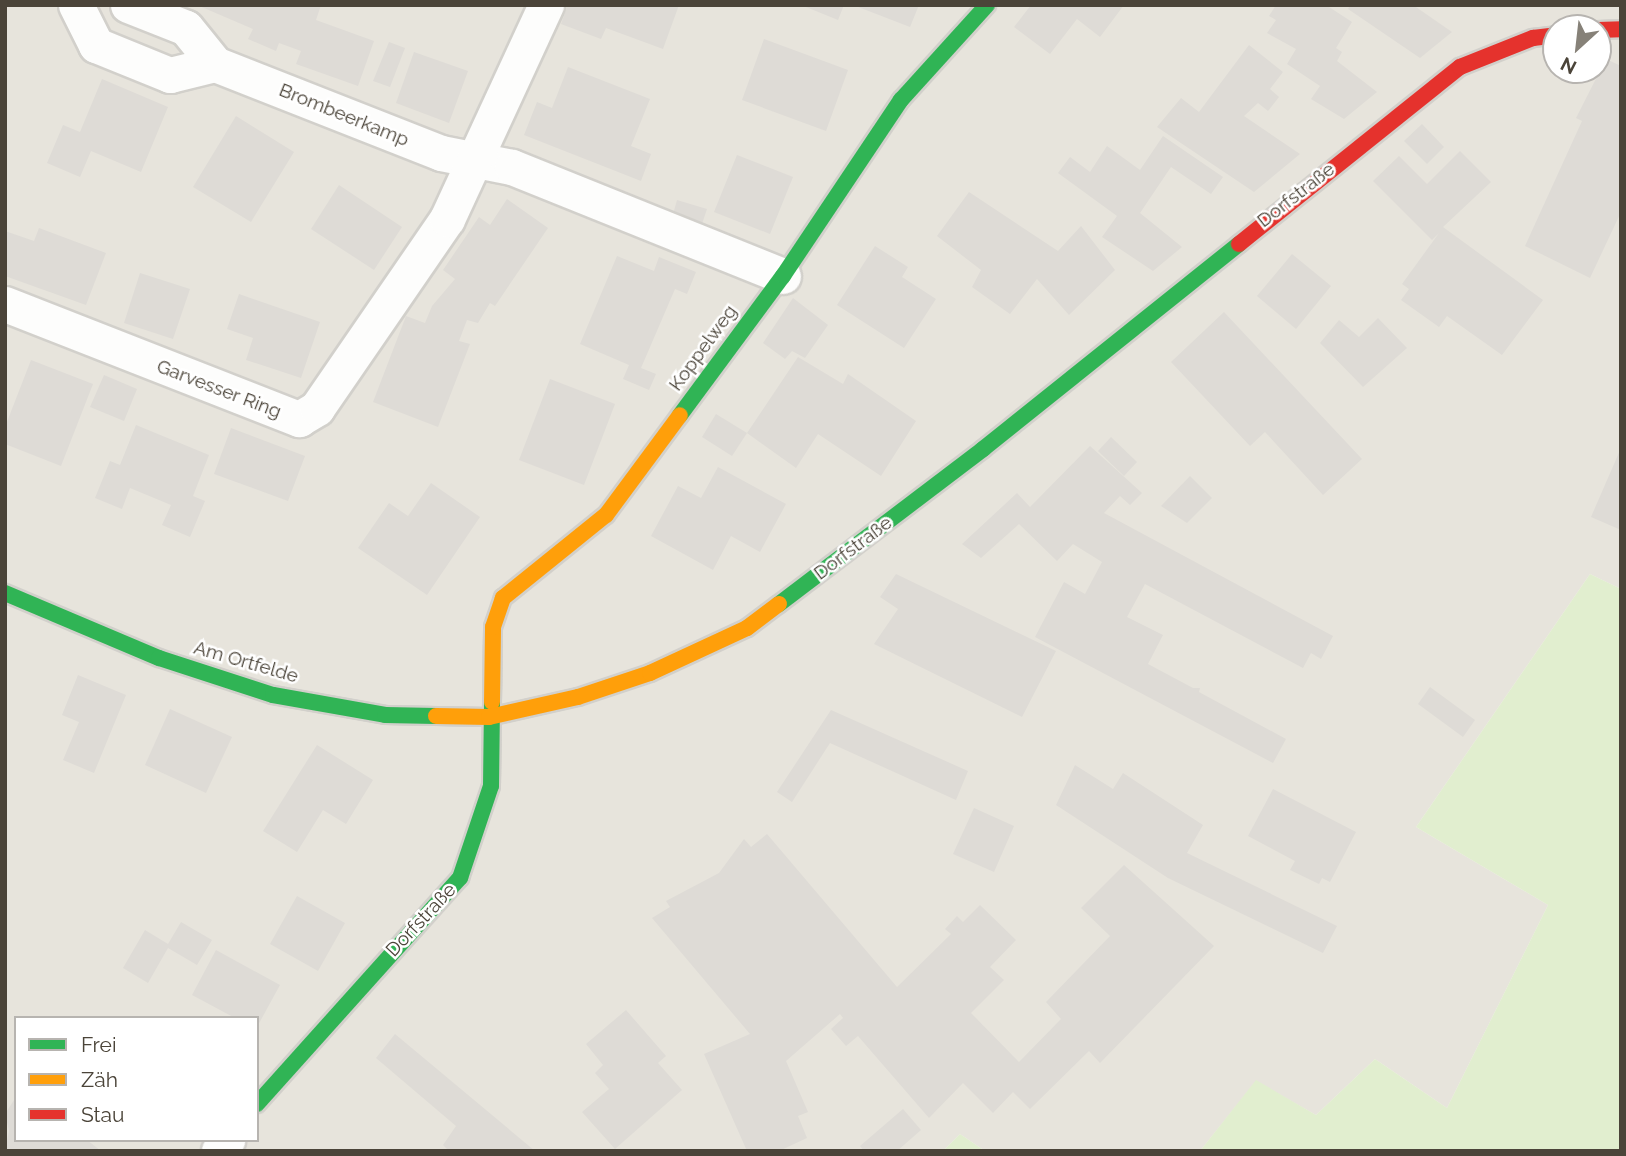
<!DOCTYPE html>
<html>
<head>
<meta charset="utf-8">
<style>
	body { margin:0 }
	#map { position:relative; width:1626px; height:1156px; overflow:hidden; background:#f4f2ee; font-family:Raleway,sans-serif }
	div>[style] { position:absolute }
	.residential>* { inset:0; background:#e7e4dc }
	.green>* { inset:0; background:#e1eecf }
	.building>* { inset:0; background:#dedbd6 }
	.roads { filter:drop-shadow(2px 0 #d2d0cb) drop-shadow(-2px 0 #d2d0cb) drop-shadow(0 2px #d2d0cb) drop-shadow(0 -2px #d2d0cb) }
	.street>* { height:35px; margin:-17.5px; padding:0 17.5px; transform-origin:17.5px; border-radius:17.5px; background:#fdfdfc }
	.fast>* { height:16px; margin:-8px; padding:0 8px; transform-origin:8px; border-radius:8px; background:#30b455 }
	.slow>* { height:16px; margin:-8px; padding:0 8px; transform-origin:8px; border-radius:8px; background:#ff9f0a }
	.jam>* { height:16px; margin:-8px; padding:0 8px; transform-origin:8px; border-radius:8px; background:#e5322d }
	span { translate:-50% -50%; white-space:nowrap; text-align:center; line-height:1.15; -webkit-text-stroke:5px #fff; paint-order:stroke }
	.street-label { font-size:19px; color:#4b4439 }
	.frame { position:absolute; inset:0; border:7px solid #4b4439; pointer-events:none }
	.legend { position:absolute; left:14px; top:1016px; width:245px; height:126px; box-sizing:border-box; background:#fff; border:2px solid #b7b4b0; margin:0; padding:9px 12px; list-style:none; font-size:21px; color:#4b4439 }
	.legend li { display:flex; align-items:center; gap:14px; height:35px }
	.legend b { width:35px; border:2px solid #b7b4b0 }
	.north { position:absolute; left:1542px; top:14px; width:70px; height:70px; box-sizing:border-box; background:#fff; border:2px solid #b7b4b0; border-radius:50%; rotate:207deg; font-size:19px; font-weight:700; line-height:28px; text-align:center; color:#4b4439 }
	.north::after { content:''; display:block; margin:auto; width:24px; height:32px; background:#868178; clip-path:polygon(50% 0,100% 100%,50% 72%,0 100%) }
</style>
</head>
<body>
<div id="map">
	<div class="residential">
		<div style="clip-path:polygon(evenodd,5px 5px,1621px 5px,1621px 589px,1590px 574px,1416px 827px,1548px 905px,1447px 1108px,1375px 1059px,1316px 1115px,1256px 1081px,1200px 1151px,985px 1151px,960px 1134px,943px 1151px,5px 1151px,5px 5px,1556px 28px,1598px 28px,1598px 70px,1556px 70px,1556px 28px,5px 5px,16px 1018px,257px 1018px,257px 1140px,16px 1140px,16px 1018px)"></div>
	</div>
	<div class="green">
		<div style="clip-path:polygon(1590px 574px,1621px 589px,1621px 1151px,1200px 1151px,1256px 1080px,1316px 1115px,1375px 1059px,1447px 1108px,1548px 905px,1416px 827px)"></div>
		<div style="clip-path:polygon(960px 1134px,985px 1151px,943px 1151px)"></div>
	</div>
	<div class="building">
		<div style="clip-path:polygon(197px 5px,321px 5px,316px 20px,374px 41px,358px 86px,296px 64px,301px 51px,279px 43px,276px 51px,248px 39px,253px 29px)"></div>
		<div style="clip-path:polygon(568px 5px,679px 5px,663px 49px,606px 28px,601px 39px,561px 24px)"></div>
		<div style="clip-path:polygon(801px 5px,844px 5px,838px 20px)"></div>
		<div style="clip-path:polygon(853px 5px,919px 5px,910px 27px)"></div>
		<div style="clip-path:polygon(1031px 5px,1124px 5px,1100px 37px,1077px 19px,1050px 54px,1014px 27px)"></div>
		<div style="clip-path:polygon(1276px 5px,1326px 5px,1352px 22px,1336px 48px,1342px 52px,1337px 61px,1377px 92px,1344px 119px,1311px 99px,1320px 86px,1287px 64px,1296px 49px,1267px 33px,1276px 20px,1269px 16px)"></div>
		<div style="clip-path:polygon(1350px 5px,1413px 5px,1452px 32px,1420px 58px,1348px 9px)"></div>
		<div style="clip-path:polygon(764px 39px,848px 70px,826px 131px,742px 100px)"></div>
		<div style="clip-path:polygon(389px 42px,405px 48px,390px 87px,373px 81px)"></div>
		<div style="clip-path:polygon(1249px 45px,1283px 72px,1270px 89px,1279px 97px,1268px 111px,1258px 103px,1244px 116px,1300px 154px,1254px 192px,1157px 127px,1181px 98px,1199px 112px)"></div>
		<div style="clip-path:polygon(414px 52px,468px 71px,449px 123px,396px 103px)"></div>
		<div style="clip-path:polygon(1606px 59px,1621px 66px,1621px 212px,1590px 278px,1525px 246px,1582px 121px,1576px 118px)"></div>
		<div style="clip-path:polygon(568px 67px,650px 99px,631px 146px,651px 154px,641px 181px,524px 135px,537px 102px,552px 108px)"></div>
		<div style="clip-path:polygon(102px 79px,168px 107px,141px 172px,91px 151px,80px 177px,47px 163px,63px 125px,80px 132px)"></div>
		<div style="clip-path:polygon(236px 116px,294px 152px,251px 222px,193px 187px)"></div>
		<div style="clip-path:polygon(1422px 124px,1444px 147px,1427px 164px,1404px 141px)"></div>
		<div style="clip-path:polygon(1163px 136px,1223px 177px,1211px 194px,1171px 167px,1140px 213px,1182px 247px,1153px 271px,1102px 237px,1117px 216px,1058px 173px,1070px 157px,1090px 172px,1107px 146px,1140px 170px)"></div>
		<div style="clip-path:polygon(1460px 151px,1491px 182px,1443px 227px,1543px 300px,1502px 355px,1447px 316px,1439px 327px,1401px 300px,1409px 289px,1402px 284px,1439px 233px,1432px 240px,1373px 181px,1399px 156px,1427px 184px)"></div>
		<div style="clip-path:polygon(737px 155px,793px 177px,770px 234px,714px 212px)"></div>
		<div style="clip-path:polygon(339px 185px,402px 227px,374px 270px,311px 229px)"></div>
		<div style="clip-path:polygon(969px 192px,1058px 251px,1081px 226px,1115px 270px,1069px 315px,1037px 279px,1010px 314px,972px 287px,981px 270px,937px 236px)"></div>
		<div style="clip-path:polygon(507px 199px,548px 228px,495px 306px,490px 303px,478px 323px,467px 320px,459px 341px,470px 344px,438px 427px,373px 402px,406px 316px,425px 323px,432px 306px,455px 279px,443px 270px,479px 217px,490px 225px)"></div>
		<div style="clip-path:polygon(677px 200px,707px 209px,701px 227px,672px 218px)"></div>
		<div style="clip-path:polygon(39px 228px,106px 253px,86px 305px,5px 276px,5px 231px,34px 241px)"></div>
		<div style="clip-path:polygon(875px 246px,908px 267px,902px 277px,936px 299px,904px 348px,837px 305px)"></div>
		<div style="clip-path:polygon(1292px 254px,1331px 286px,1296px 329px,1257px 296px)"></div>
		<div style="clip-path:polygon(617px 256px,654px 271px,659px 257px,696px 272px,687px 294px,675px 289px,641px 368px,656px 374px,649px 390px,623px 379px,629px 365px,580px 344px)"></div>
		<div style="clip-path:polygon(140px 273px,190px 289px,173px 339px,124px 323px)"></div>
		<div style="clip-path:polygon(239px 294px,320px 322px,301px 378px,246px 360px,253px 338px,227px 329px)"></div>
		<div style="clip-path:polygon(793px 298px,828px 325px,805px 358px,792px 351px,785px 359px,763px 343px)"></div>
		<div style="clip-path:polygon(1224px 312px,1362px 459px,1323px 495px,1265px 432px,1250px 446px,1171px 362px)"></div>
		<div style="clip-path:polygon(1378px 318px,1407px 348px,1363px 387px,1320px 343px,1339px 320px,1359px 337px)"></div>
		<div style="clip-path:polygon(798px 357px,843px 384px,848px 374px,916px 421px,881px 476px,818px 434px,796px 468px,747px 433px)"></div>
		<div style="clip-path:polygon(31px 360px,93px 384px,61px 466px,5px 444px,5px 427px)"></div>
		<div style="clip-path:polygon(104px 375px,137px 389px,124px 421px,90px 407px)"></div>
		<div style="clip-path:polygon(550px 379px,615px 404px,584px 485px,519px 460px)"></div>
		<div style="clip-path:polygon(716px 414px,747px 433px,732px 456px,702px 437px)"></div>
		<div style="clip-path:polygon(136px 425px,209px 455px,193px 496px,205px 501px,190px 537px,162px 525px,171px 505px,130px 488px,122px 509px,95px 498px,110px 461px,120px 465px)"></div>
		<div style="clip-path:polygon(231px 428px,305px 456px,288px 501px,214px 474px)"></div>
		<div style="clip-path:polygon(1111px 437px,1137px 462px,1124px 476px,1098px 451px)"></div>
		<div style="clip-path:polygon(1090px 446px,1142px 493px,1130px 505px,1120px 496px,1104px 513px,1333px 636px,1321px 659px,1311px 653px,1303px 668px,1145px 584px,1127px 617px,1163px 635px,1148px 664px,1193px 688px,1200px 688px,1199px 692px,1286px 739px,1273px 763px,1035px 637px,1064px 582px,1085px 594px,1102px 562px,1073px 544px,1057px 561px,1019px 524px,981px 558px,962px 544px,1017px 493px,1030px 507px)"></div>
		<div style="clip-path:polygon(1621px 448px,1621px 530px,1591px 517px)"></div>
		<div style="clip-path:polygon(718px 467px,786px 504px,760px 552px,731px 536px,713px 570px,651px 536px,678px 486px,701px 498px)"></div>
		<div style="clip-path:polygon(1190px 476px,1212px 498px,1187px 523px,1161px 506px)"></div>
		<div style="clip-path:polygon(431px 483px,480px 517px,427px 595px,358px 548px,389px 503px,408px 516px)"></div>
		<div style="clip-path:polygon(896px 574px,1056px 651px,1022px 717px,874px 644px,898px 609px,880px 597px)"></div>
		<div style="clip-path:polygon(78px 675px,126px 695px,94px 773px,63px 760px,79px 722px,62px 715px)"></div>
		<div style="clip-path:polygon(1430px 687px,1475px 720px,1463px 737px,1418px 704px)"></div>
		<div style="clip-path:polygon(170px 709px,232px 737px,206px 793px,145px 765px)"></div>
		<div style="clip-path:polygon(831px 710px,968px 771px,956px 800px,830px 743px,792px 802px,777px 792px)"></div>
		<div style="clip-path:polygon(317px 745px,373px 780px,346px 824px,323px 810px,297px 852px,263px 831px)"></div>
		<div style="clip-path:polygon(1075px 765px,1113px 789px,1123px 773px,1203px 825px,1187px 853px,1337px 926px,1323px 953px,1168px 878px,1056px 805px)"></div>
		<div style="clip-path:polygon(1273px 789px,1356px 832px,1330px 882px,1322px 878px,1319px 884px,1290px 870px,1295px 861px,1248px 836px)"></div>
		<div style="clip-path:polygon(974px 808px,1014px 826px,994px 872px,953px 854px)"></div>
		<div style="clip-path:polygon(767px 834px,897px 987px,951px 934px,945px 929px,957px 916px,963px 922px,980px 905px,1016px 940px,990px 967px,1004px 980px,971px 1013px,1019px 1062px,1061px 1019px,1046px 1002px,1110px 936px,1081px 908px,1124px 865px,1214px 946px,1100px 1063px,1089px 1051px,1030px 1109px,1013px 1092px,993px 1113px,963px 1083px,929px 1118px,858px 1036px,846px 1046px,831px 1029px,843px 1018px,840px 1014px,786px 1061px,808px 1112px,798px 1116px,807px 1138px,779px 1151px,747px 1151px,704px 1054px,750px 1034px,652px 918px,670px 907px,666px 901px,719px 873px,744px 839px,751px 847px)"></div>
		<div style="clip-path:polygon(297px 896px,345px 923px,318px 971px,270px 944px)"></div>
		<div style="clip-path:polygon(181px 922px,212px 940px,197px 965px,168px 948px,148px 983px,123px 968px,145px 930px,168px 944px)"></div>
		<div style="clip-path:polygon(216px 950px,280px 985px,257px 1027px,257px 1018px,235px 1018px,192px 995px)"></div>
		<div style="clip-path:polygon(626px 1010px,666px 1056px,658px 1063px,682px 1090px,615px 1149px,582px 1112px,609px 1089px,595px 1073px,603px 1065px,586px 1044px)"></div>
		<div style="clip-path:polygon(395px 1034px,535px 1151px,449px 1151px,443px 1145px,456px 1126px,376px 1058px)"></div>
		<div style="clip-path:polygon(16px 1097px,16px 1140px,87px 1140px,101px 1151px,5px 1151px,9px 1131px,5px 1114px)"></div>
		<div style="clip-path:polygon(903px 1109px,921px 1130px,897px 1151px,864px 1151px,860px 1146px)"></div>
	</div>
	<div class="roads">
		<div class="street">
			<div style="left:76px;top:5px;width:45px;rotate:63.4deg"></div>
			<div style="left:96px;top:45px;width:80px;rotate:22.1deg"></div>
			<div style="left:170px;top:75px;width:46px;rotate:-13.7deg"></div>
			<div style="left:128px;top:5px;width:62px;rotate:21.6deg"></div>
			<div style="left:186px;top:28px;width:46px;rotate:51.1deg"></div>
			<div style="left:215px;top:64px;width:243px;rotate:21.5deg"></div>
			<div style="left:441px;top:153px;width:72px;rotate:11.2deg"></div>
			<div style="left:512px;top:167px;width:292px;rotate:21.9deg"></div>
			<div style="left:5px;top:304px;width:316px;rotate:21.4deg"></div>
			<div style="left:299px;top:419px;width:21px;rotate:-31deg"></div>
			<div style="left:317px;top:408px;width:229px;rotate:-55.5deg"></div>
			<div style="left:447px;top:219px;width:236px;rotate:-65.2deg"></div>
			<div style="left:219px;top:1151px;width:14px;rotate:-54deg"></div>
		</div>
		<div class="fast">
			<div style="left:680px;top:415px;width:173px;rotate:-53.5deg"></div>
			<div style="left:783px;top:276px;width:212px;rotate:-56.2deg"></div>
			<div style="left:901px;top:100px;width:128px;rotate:-47.8deg"></div>
			<div style="left:5px;top:593px;width:167px;rotate:22.9deg"></div>
			<div style="left:159px;top:658px;width:120px;rotate:18deg"></div>
			<div style="left:273px;top:695px;width:114px;rotate:10.1deg"></div>
			<div style="left:385px;top:715px;width:51px;rotate:1.1deg"></div>
			<div style="left:779px;top:604px;width:256px;rotate:-37.2deg"></div>
			<div style="left:983px;top:449px;width:328px;rotate:-38.7deg"></div>
			<div style="left:257px;top:1104px;width:304px;rotate:-48.1deg"></div>
			<div style="left:460px;top:878px;width:97px;rotate:-71.4deg"></div>
			<div style="left:491px;top:786px;width:84px;rotate:-89.3deg"></div>
		</div>
		<div class="slow">
			<div style="left:492px;top:702px;width:75px;rotate:-89.2deg"></div>
			<div style="left:493px;top:627px;width:31px;rotate:-71deg"></div>
			<div style="left:503px;top:598px;width:132px;rotate:-38.9deg"></div>
			<div style="left:606px;top:515px;width:124px;rotate:-53.5deg"></div>
			<div style="left:436px;top:716px;width:53px;rotate:1.1deg"></div>
			<div style="left:489px;top:717px;width:91px;rotate:-12.7deg"></div>
			<div style="left:578px;top:697px;width:76px;rotate:-18.4deg"></div>
			<div style="left:650px;top:673px;width:107px;rotate:-24.9deg"></div>
			<div style="left:747px;top:628px;width:40px;rotate:-37deg"></div>
		</div>
		<div class="jam">
			<div style="left:1598px;top:30px;width:23px;rotate:-2deg"></div>
			<div style="left:1239px;top:244px;width:283px;rotate:-38.7deg"></div>
			<div style="left:1460px;top:67px;width:79px;rotate:-21.7deg"></div>
			<div style="left:1533px;top:38px;width:23px;rotate:-7deg"></div>
		</div>
	</div>
	<div class="street-label">
		<span style="left:344px;top:115px;rotate:22deg">Brombeerkamp</span>
		<span style="left:1296px;top:195px;rotate:-38deg">Dorfstraße</span>
		<span style="left:703px;top:348px;rotate:-54deg">Koppelweg</span>
		<span style="left:219px;top:389px;rotate:21deg">Garvesser Ring</span>
		<span style="left:853px;top:548px;rotate:-37deg">Dorfstraße</span>
		<span style="left:246px;top:662px;rotate:16deg">Am Ortfelde</span>
		<span style="left:421px;top:920px;rotate:-47deg">Dorfstraße</span>
	</div>
	<div class="frame"></div>
	<ul class="legend">
	<li><b style="height:9px;background:#30b455"></b>Frei</li>
	<li><b style="height:9px;background:#ff9f0a"></b>Zäh</li>
	<li><b style="height:9px;background:#e5322d"></b>Stau</li>
	</ul>
	<div class="north">N</div>
</div>
</body>
</html>
